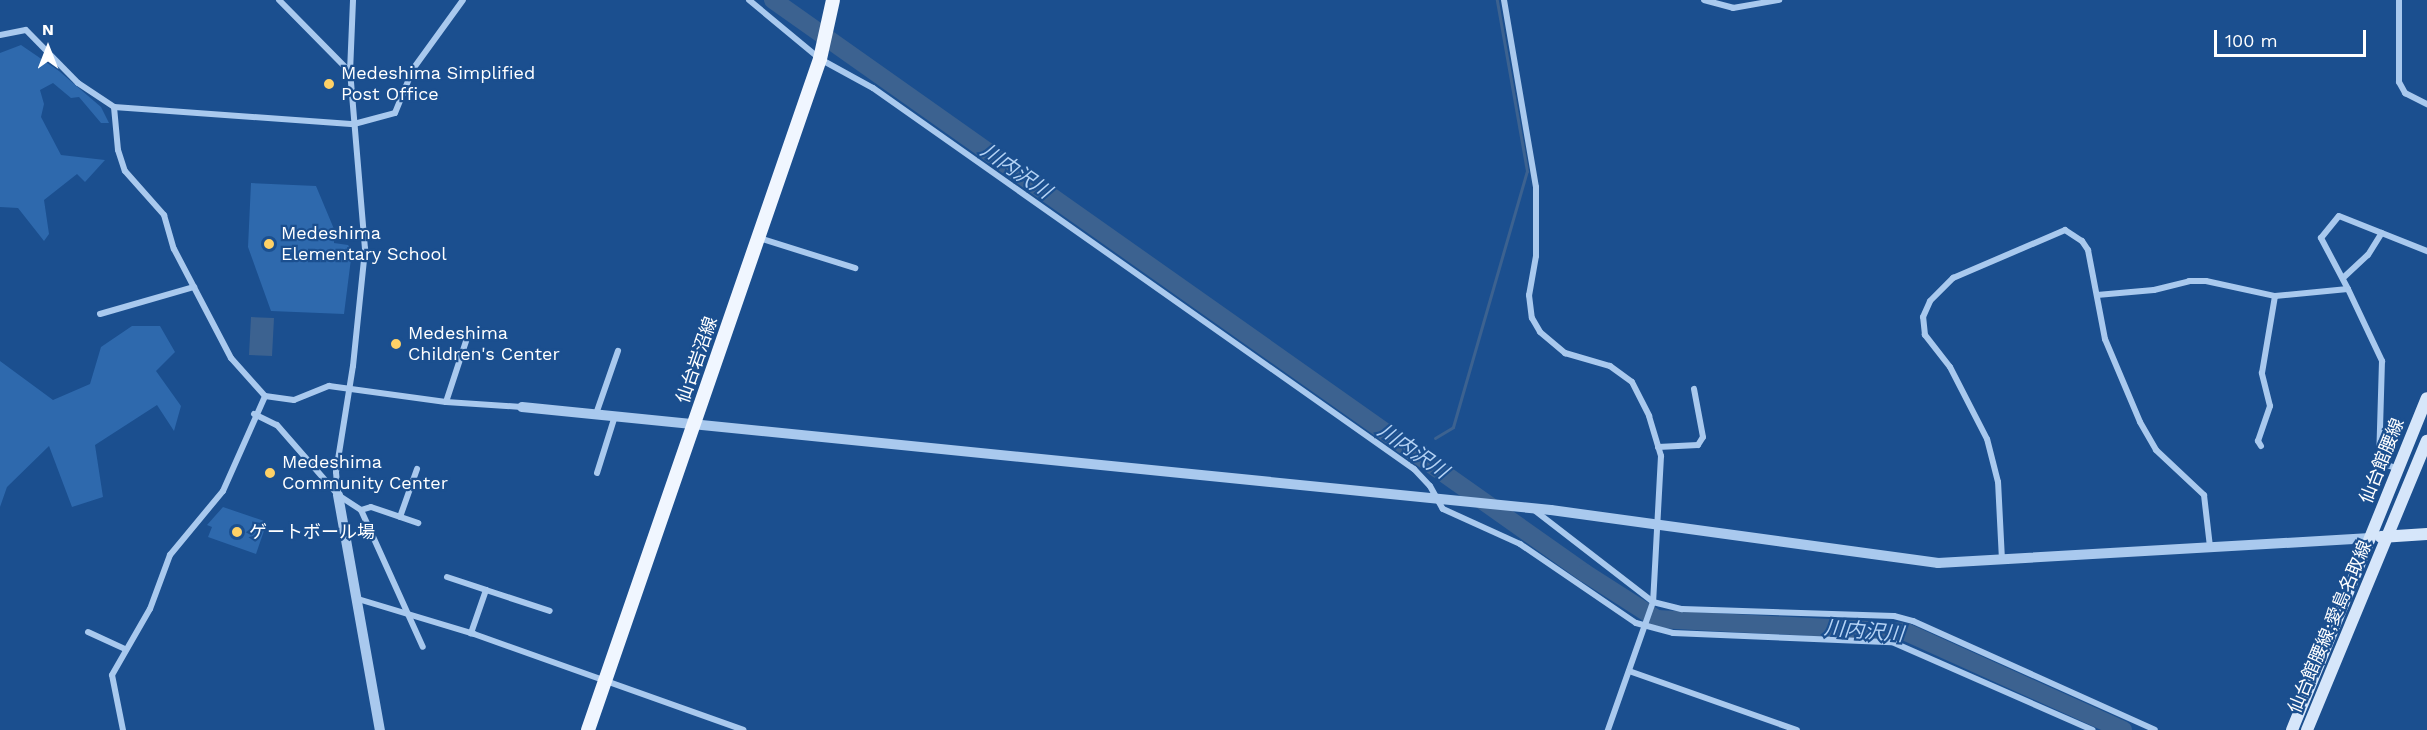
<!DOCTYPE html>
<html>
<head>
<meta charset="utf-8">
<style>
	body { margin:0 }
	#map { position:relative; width:2427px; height:730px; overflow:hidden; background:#1b4f8f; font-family:"Work Sans","Noto Sans JP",sans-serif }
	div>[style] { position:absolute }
	.green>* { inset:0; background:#2e69ad }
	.water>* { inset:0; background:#3c6290 }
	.stream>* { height:3px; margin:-1.5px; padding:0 1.5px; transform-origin:1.5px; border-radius:1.5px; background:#3c6290 }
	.river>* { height:18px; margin:-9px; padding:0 9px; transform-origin:9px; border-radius:9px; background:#3c6290 }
	.minor>* { height:6px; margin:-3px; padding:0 3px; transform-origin:3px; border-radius:3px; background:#a9c9ee }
	.tertiary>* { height:10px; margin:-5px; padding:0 5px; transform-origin:5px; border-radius:5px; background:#a9c9ee }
	.secondary>* { height:12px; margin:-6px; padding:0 6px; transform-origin:6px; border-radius:6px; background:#d6e6fa }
	.primary>* { height:14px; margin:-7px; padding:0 7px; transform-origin:7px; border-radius:7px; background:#f0f6ff }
	.dots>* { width:16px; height:16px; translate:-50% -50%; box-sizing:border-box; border:3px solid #1b4f8f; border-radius:50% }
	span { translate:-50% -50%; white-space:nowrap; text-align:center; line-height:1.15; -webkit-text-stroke:4.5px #1b4f8f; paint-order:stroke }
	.poi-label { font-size:18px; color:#fff }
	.left { translate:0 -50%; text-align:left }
	.street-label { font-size:18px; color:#fff }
	.water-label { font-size:20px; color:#b5d3f5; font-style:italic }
	.north { position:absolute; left:18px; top:18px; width:60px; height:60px; -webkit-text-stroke:4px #1b4f8f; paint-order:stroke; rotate:0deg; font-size:16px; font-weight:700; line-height:24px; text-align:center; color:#fff }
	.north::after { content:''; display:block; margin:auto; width:21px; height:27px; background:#fff; clip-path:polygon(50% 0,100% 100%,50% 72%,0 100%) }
	.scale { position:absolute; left:2214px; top:30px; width:152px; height:27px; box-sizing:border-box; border:3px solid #fff; border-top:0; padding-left:8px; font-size:18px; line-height:21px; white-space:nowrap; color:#fff; -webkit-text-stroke:4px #1b4f8f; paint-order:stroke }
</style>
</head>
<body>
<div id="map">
	<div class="green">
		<div style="clip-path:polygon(21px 45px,59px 71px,101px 107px,109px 123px,101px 123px,79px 97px,71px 98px,53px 83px,40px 90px,44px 104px,41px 117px,61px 155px,105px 160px,85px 182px,77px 174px,44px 200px,49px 234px,44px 241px,18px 208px,0 207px,0 53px)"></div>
		<div style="clip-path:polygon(251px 183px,316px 186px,334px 229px,334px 243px,348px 245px,352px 251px,344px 314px,271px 311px,248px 247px)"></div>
		<div style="clip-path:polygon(132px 326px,160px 326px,175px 352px,156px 371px,181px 406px,174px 431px,157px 405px,95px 445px,103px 497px,72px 507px,49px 446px,7px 487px,0 507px,0 361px,53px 400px,90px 384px,101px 347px)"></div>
		<div style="clip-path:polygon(223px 507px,267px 522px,256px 554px,208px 537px,212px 527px,207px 525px)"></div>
	</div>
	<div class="water">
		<div style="clip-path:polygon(251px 317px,274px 318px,272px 356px,249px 355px)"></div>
	</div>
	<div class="stream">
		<div style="left:1435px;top:438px;width:21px;rotate:-31deg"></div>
		<div style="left:1453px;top:427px;width:266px;rotate:-73.9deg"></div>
		<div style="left:1527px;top:171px;width:174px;rotate:-100deg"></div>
		<div style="left:1416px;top:454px;width:12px;rotate:-42deg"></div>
	</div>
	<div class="river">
		<div style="left:773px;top:0;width:994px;rotate:35.21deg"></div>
		<div style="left:1585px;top:573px;width:85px;rotate:32.6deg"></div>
		<div style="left:1657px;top:619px;width:249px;rotate:3deg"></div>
		<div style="left:1906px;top:632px;width:238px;rotate:24.3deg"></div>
	</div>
	<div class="minor">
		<div style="left:279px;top:0;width:101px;rotate:45.4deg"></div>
		<div style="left:749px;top:0;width:92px;rotate:39.7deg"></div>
		<div style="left:820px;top:59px;width:60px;rotate:28.7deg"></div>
		<div style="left:873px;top:88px;width:662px;rotate:35.16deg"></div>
		<div style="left:1414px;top:469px;width:23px;rotate:47deg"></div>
		<div style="left:1430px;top:486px;width:26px;rotate:61deg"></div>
		<div style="left:1443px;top:509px;width:85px;rotate:24.4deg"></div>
		<div style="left:1520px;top:544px;width:140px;rotate:34.3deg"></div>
		<div style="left:1636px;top:623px;width:38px;rotate:15deg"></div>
		<div style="left:1673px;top:633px;width:219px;rotate:2.4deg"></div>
		<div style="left:1892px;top:642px;width:219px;rotate:23.7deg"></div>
		<div style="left:1504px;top:0;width:190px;rotate:80.3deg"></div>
		<div style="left:1536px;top:187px;width:69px;rotate:90deg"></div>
		<div style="left:1536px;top:256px;width:40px;rotate:100deg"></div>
		<div style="left:1529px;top:295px;width:23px;rotate:83deg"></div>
		<div style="left:1532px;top:318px;width:16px;rotate:60deg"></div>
		<div style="left:1540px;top:332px;width:33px;rotate:40deg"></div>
		<div style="left:1565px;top:353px;width:47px;rotate:16.1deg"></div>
		<div style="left:1610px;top:366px;width:27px;rotate:36deg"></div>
		<div style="left:1632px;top:382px;width:38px;rotate:63deg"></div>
		<div style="left:1649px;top:416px;width:42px;rotate:73.3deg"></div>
		<div style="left:1661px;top:456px;width:146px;rotate:93.1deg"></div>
		<div style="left:1653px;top:602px;width:136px;rotate:109.4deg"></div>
		<div style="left:1704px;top:0;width:30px;rotate:15deg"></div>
		<div style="left:1733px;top:8px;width:47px;rotate:-9.9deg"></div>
		<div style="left:2399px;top:0;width:82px;rotate:90deg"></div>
		<div style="left:2399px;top:82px;width:13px;rotate:61deg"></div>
		<div style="left:2405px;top:93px;width:25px;rotate:27deg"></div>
		<div style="left:0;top:35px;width:26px;rotate:-11deg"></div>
		<div style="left:26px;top:30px;width:74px;rotate:45.5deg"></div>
		<div style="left:78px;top:83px;width:43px;rotate:33.7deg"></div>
		<div style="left:114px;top:107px;width:241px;rotate:4.1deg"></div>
		<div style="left:354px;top:124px;width:42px;rotate:-15deg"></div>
		<div style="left:395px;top:113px;width:48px;rotate:-67.8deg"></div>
		<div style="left:413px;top:69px;width:85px;rotate:-54.1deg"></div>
		<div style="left:114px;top:107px;width:43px;rotate:84.7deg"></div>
		<div style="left:118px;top:150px;width:22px;rotate:72deg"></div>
		<div style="left:125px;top:171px;width:59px;rotate:48.4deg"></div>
		<div style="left:164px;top:215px;width:35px;rotate:74deg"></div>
		<div style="left:174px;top:249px;width:123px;rotate:62.4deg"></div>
		<div style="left:231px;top:358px;width:51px;rotate:48.2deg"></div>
		<div style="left:265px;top:396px;width:29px;rotate:8deg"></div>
		<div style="left:294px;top:400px;width:38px;rotate:-22deg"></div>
		<div style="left:329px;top:386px;width:118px;rotate:7.8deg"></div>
		<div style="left:446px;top:402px;width:76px;rotate:3.8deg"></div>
		<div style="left:759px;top:238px;width:101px;rotate:17.4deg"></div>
		<div style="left:2343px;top:278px;width:34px;rotate:-43deg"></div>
		<div style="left:2368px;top:255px;width:26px;rotate:-58deg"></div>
		<div style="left:2348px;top:289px;width:58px;rotate:-117.9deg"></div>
		<div style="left:2321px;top:238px;width:28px;rotate:-51deg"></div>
		<div style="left:2339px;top:216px;width:95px;rotate:21.7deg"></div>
		<div style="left:2097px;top:295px;width:57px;rotate:-5deg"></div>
		<div style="left:2154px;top:290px;width:36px;rotate:-14deg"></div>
		<div style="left:2189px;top:281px;width:17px"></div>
		<div style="left:2206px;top:281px;width:71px;rotate:12.3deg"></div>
		<div style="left:2275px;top:296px;width:73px;rotate:-5.5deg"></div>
		<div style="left:2348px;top:289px;width:80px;rotate:64.7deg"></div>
		<div style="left:2382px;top:361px;width:101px;rotate:91.7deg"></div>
		<div style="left:2379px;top:462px;width:20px;rotate:20deg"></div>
		<div style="left:100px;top:314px;width:98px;rotate:-16deg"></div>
		<div style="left:446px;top:402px;width:74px;rotate:-71.8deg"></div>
		<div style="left:254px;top:414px;width:25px;rotate:26deg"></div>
		<div style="left:277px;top:425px;width:93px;rotate:48.9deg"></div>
		<div style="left:338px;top:495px;width:27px;rotate:33deg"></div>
		<div style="left:361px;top:510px;width:10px;rotate:-17deg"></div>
		<div style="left:371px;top:507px;width:50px;rotate:18.8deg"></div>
		<div style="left:596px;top:414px;width:67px;rotate:-70.8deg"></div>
		<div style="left:2261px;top:446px;width:6px;rotate:-121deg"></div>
		<div style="left:2258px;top:441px;width:37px;rotate:-71deg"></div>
		<div style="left:2270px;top:406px;width:34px;rotate:-104deg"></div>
		<div style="left:2262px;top:373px;width:78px;rotate:-80.4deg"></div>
		<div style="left:1658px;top:447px;width:40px;rotate:-2.9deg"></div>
		<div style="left:1698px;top:445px;width:9px;rotate:-58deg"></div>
		<div style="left:1703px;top:437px;width:49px;rotate:-100.6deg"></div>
		<div style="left:597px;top:473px;width:60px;rotate:-72.5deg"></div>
		<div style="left:338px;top:495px;width:23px;rotate:-95deg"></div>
		<div style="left:336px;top:472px;width:107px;rotate:-80.9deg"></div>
		<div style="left:353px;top:366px;width:118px;rotate:-84.1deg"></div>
		<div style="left:365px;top:249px;width:178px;rotate:-94.8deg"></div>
		<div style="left:350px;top:72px;width:72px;rotate:-87.6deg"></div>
		<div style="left:361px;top:510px;width:150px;rotate:65.7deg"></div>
		<div style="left:1534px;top:510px;width:150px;rotate:37.7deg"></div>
		<div style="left:1653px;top:602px;width:30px;rotate:14deg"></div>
		<div style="left:1682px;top:609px;width:212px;rotate:1.9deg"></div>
		<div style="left:1894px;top:616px;width:20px;rotate:15deg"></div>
		<div style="left:1913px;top:621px;width:265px;rotate:24.2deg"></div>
		<div style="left:400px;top:517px;width:51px;rotate:-70.5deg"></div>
		<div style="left:2002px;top:560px;width:78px;rotate:-92.9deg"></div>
		<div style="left:1998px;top:482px;width:44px;rotate:-104.3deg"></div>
		<div style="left:1987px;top:439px;width:81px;rotate:-117.2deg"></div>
		<div style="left:1950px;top:367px;width:41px;rotate:-128deg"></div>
		<div style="left:1925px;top:335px;width:18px;rotate:-96deg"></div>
		<div style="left:1923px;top:317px;width:17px;rotate:-66deg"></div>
		<div style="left:1930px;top:301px;width:33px;rotate:-45deg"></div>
		<div style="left:1953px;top:278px;width:122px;rotate:-23.2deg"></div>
		<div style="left:2065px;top:230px;width:20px;rotate:33deg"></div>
		<div style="left:2082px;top:241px;width:11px;rotate:56deg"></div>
		<div style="left:2088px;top:250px;width:91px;rotate:79.2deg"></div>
		<div style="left:2105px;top:339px;width:90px;rotate:67.1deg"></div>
		<div style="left:2140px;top:422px;width:32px;rotate:60deg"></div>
		<div style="left:2156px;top:450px;width:66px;rotate:43.2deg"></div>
		<div style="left:2204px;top:495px;width:52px;rotate:83.4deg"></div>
		<div style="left:447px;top:577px;width:41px;rotate:18.4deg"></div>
		<div style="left:486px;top:590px;width:46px;rotate:109.2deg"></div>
		<div style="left:486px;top:590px;width:67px;rotate:18.2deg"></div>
		<div style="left:358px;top:599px;width:121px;rotate:16.8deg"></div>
		<div style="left:474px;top:634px;width:286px;rotate:19.6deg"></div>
		<div style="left:88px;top:632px;width:41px;rotate:24.7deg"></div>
		<div style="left:1629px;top:671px;width:178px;rotate:19.4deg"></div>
		<div style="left:123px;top:730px;width:56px;rotate:-101.3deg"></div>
		<div style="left:112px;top:675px;width:76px;rotate:-60.1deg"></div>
		<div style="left:150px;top:609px;width:58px;rotate:-69.7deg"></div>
		<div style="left:170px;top:555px;width:83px;rotate:-50.4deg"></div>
		<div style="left:223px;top:491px;width:104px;rotate:-66.1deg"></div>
	</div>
	<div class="tertiary">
		<div style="left:522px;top:407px;width:1034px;rotate:5.72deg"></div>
		<div style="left:1551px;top:510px;width:391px;rotate:7.8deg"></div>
		<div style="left:1938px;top:563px;width:433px;rotate:-3.3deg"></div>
		<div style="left:338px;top:495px;width:239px;rotate:79.9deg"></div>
	</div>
	<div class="secondary">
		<div style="left:2381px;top:537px;width:46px;rotate:-3.7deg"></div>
		<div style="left:2292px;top:730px;width:358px;rotate:-67.9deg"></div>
		<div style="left:2307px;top:730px;width:313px;rotate:-67.5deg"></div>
	</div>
	<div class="primary">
		<div style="left:588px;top:730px;width:710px;rotate:-70.93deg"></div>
		<div style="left:820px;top:59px;width:60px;rotate:-77.6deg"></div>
	</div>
	<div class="dots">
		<div style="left:329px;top:84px;background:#ffd166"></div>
		<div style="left:269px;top:244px;background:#ffd166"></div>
		<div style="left:396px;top:344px;background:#ffd166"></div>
		<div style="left:270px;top:473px;background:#ffd166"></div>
		<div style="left:237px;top:532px;background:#ffd166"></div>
	</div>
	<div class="poi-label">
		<span class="left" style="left:341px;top:84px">Medeshima Simplified<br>Post Office</span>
		<span class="left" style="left:281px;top:244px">Medeshima<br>Elementary School</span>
		<span class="left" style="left:408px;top:344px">Medeshima<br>Children's Center</span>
		<span class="left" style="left:282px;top:473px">Medeshima<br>Community Center</span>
		<span class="left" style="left:249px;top:532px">ゲートボール場</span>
	</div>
	<div class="street-label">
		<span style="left:697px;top:360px;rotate:-71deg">仙台岩沼線</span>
		<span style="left:2382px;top:461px;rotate:-68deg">仙台館腰線</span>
		<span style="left:2330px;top:627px;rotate:-67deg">仙台館腰線;愛島名取線</span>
	</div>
	<div class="water-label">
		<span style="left:1016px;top:171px;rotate:35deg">川内沢川</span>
		<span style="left:1413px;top:451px;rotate:35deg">川内沢川</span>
		<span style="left:1864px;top:631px;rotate:5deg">川内沢川</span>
	</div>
	<div class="north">N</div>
	<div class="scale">100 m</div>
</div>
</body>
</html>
